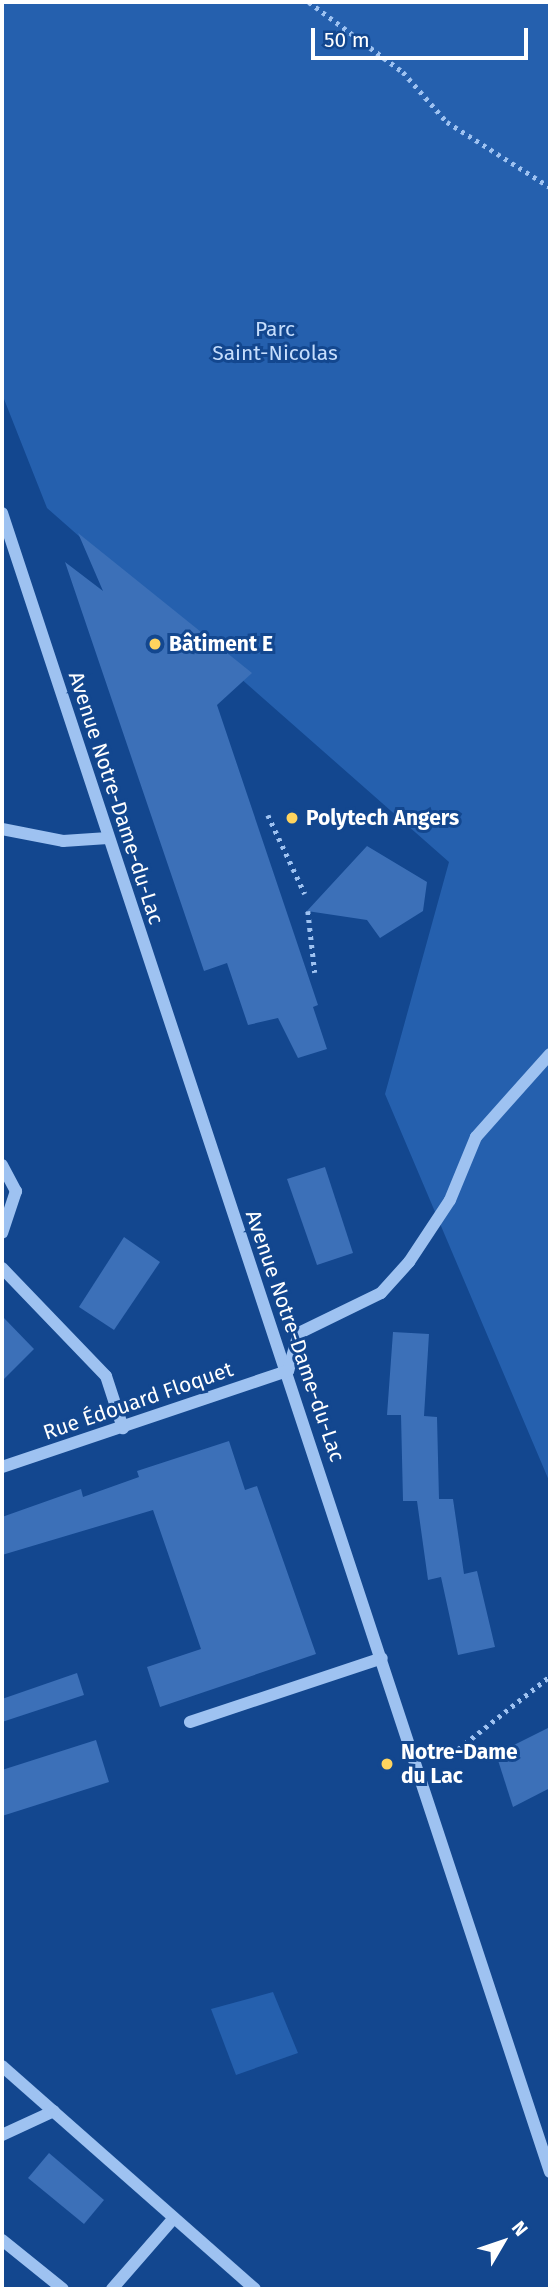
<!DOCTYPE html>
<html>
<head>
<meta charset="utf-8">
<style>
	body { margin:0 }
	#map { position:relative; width:552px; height:2291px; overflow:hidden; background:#13478f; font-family:"Fira Sans",sans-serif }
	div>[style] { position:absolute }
	.green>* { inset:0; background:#2560ae }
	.building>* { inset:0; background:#3c70b8 }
	.path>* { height:4.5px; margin-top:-2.25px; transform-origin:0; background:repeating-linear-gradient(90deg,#9ec2f1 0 3.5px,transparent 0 8.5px) }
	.minor>* { height:12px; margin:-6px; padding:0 6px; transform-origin:6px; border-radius:6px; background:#9ec2f1 }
	.dots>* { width:19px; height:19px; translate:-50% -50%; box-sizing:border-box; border:4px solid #13478f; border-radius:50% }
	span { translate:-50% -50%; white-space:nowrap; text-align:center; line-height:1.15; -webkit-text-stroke:6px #13478f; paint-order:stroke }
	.park-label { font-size:21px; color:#c5ddfc }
	.poi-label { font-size:21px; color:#fff; font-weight:700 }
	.left { translate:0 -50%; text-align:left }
	.street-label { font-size:21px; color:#fff }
	.frame { position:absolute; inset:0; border:4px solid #fff; pointer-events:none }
	.north { position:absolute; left:468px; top:2207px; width:70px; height:70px; -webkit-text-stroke:5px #13478f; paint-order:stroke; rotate:51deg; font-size:19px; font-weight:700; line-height:28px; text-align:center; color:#fff }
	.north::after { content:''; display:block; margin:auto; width:24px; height:32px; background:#fff; clip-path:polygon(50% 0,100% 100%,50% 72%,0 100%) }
	.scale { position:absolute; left:311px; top:28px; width:217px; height:32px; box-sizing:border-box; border:4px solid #fff; border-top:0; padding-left:9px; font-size:21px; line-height:24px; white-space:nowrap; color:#fff; -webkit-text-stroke:5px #13478f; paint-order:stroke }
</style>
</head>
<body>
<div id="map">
	<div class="green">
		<div style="clip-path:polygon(2px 2px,550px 2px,550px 1483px,385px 1094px,449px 862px,47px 508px,2px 394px)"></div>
		<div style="clip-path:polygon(273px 1992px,298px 2053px,236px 2075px,211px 2009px)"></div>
	</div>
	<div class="building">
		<div style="clip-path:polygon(78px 533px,252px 673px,217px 705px,318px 1005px,313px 1007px,327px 1049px,298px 1058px,278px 1018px,248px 1025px,227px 963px,204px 971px,65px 562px,103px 591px)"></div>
		<div style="clip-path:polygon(367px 846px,427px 882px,423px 911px,380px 938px,367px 920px,307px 911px)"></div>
		<div style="clip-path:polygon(325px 1167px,353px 1253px,317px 1265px,287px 1179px)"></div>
		<div style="clip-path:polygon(124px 1237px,160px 1262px,114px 1330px,79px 1307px)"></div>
		<div style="clip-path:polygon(2px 1316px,34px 1349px,2px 1381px)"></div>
		<div style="clip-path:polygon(393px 1332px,429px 1334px,424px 1416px,437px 1417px,439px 1499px,453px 1499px,464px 1574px,477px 1571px,495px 1647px,458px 1655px,441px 1577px,428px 1580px,417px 1501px,403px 1501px,401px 1415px,387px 1415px)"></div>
		<div style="clip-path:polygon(229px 1441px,245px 1490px,257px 1486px,316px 1654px,160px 1707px,147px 1667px,201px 1649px,153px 1510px,2px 1555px,2px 1517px,81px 1489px,83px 1497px,139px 1477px,137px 1471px)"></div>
		<div style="clip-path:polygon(77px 1673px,84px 1695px,2px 1722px,2px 1699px)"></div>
		<div style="clip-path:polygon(550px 1727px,550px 1788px,513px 1807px,496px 1754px)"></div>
		<div style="clip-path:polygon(96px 1740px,109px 1782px,2px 1816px,2px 1770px)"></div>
		<div style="clip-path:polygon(49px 2153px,104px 2200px,84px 2224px,28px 2178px)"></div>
	</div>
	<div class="path">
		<div style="left:309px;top:2px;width:117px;rotate:36.7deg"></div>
		<div style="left:403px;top:72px;width:67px;rotate:48.7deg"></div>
		<div style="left:447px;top:122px;width:122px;rotate:32.3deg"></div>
		<div style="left:268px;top:815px;width:87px;rotate:64.9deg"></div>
		<div style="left:308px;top:911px;width:62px;rotate:83.6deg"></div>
		<div style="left:458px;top:1749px;width:117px;rotate:-38.4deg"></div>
	</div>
	<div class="minor">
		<div style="left:2px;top:513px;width:1747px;rotate:71.72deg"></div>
		<div style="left:2px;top:829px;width:62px;rotate:11.1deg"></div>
		<div style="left:63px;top:841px;width:45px;rotate:-3.8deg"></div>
		<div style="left:2px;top:1165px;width:30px;rotate:62deg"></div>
		<div style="left:16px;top:1191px;width:44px;rotate:108.4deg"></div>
		<div style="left:2px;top:1268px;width:150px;rotate:46.1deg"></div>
		<div style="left:106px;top:1376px;width:55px;rotate:71.9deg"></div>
		<div style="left:288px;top:1371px;width:40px;rotate:-74deg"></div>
		<div style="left:299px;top:1333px;width:91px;rotate:-26deg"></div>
		<div style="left:381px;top:1293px;width:42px;rotate:-47.9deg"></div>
		<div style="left:409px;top:1262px;width:74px;rotate:-56.5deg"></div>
		<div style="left:450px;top:1200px;width:68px;rotate:-67.6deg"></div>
		<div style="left:476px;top:1137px;width:111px;rotate:-48.3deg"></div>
		<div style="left:2px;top:1467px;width:302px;rotate:-18.6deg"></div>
		<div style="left:190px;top:1722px;width:202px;rotate:-18.4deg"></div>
		<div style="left:2px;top:2066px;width:337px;rotate:41.4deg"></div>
		<div style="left:2px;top:2135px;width:57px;rotate:-24.8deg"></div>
		<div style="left:2px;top:2240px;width:78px;rotate:38.8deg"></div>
		<div style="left:112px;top:2289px;width:94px;rotate:-48.9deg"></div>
	</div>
	<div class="dots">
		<div style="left:155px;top:644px;background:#ffd45e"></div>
		<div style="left:292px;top:818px;background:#ffd45e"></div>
		<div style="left:387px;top:1764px;background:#ffd45e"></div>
	</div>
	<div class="park-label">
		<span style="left:275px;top:341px">Parc<br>Saint-Nicolas</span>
	</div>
	<div class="poi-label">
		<span class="left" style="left:169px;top:644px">Bâtiment E</span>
		<span class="left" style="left:306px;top:818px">Polytech Angers</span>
		<span class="left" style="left:401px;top:1764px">Notre-Dame<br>du Lac</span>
	</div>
	<div class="street-label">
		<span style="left:116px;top:798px;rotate:72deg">Avenue Notre-Dame-du-Lac</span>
		<span style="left:295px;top:1336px;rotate:71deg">Avenue Notre-Dame-du-Lac</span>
		<span style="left:138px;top:1401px;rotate:-19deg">Rue Édouard Floquet</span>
	</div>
	<div class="frame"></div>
	<div class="north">N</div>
	<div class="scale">50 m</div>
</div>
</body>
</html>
